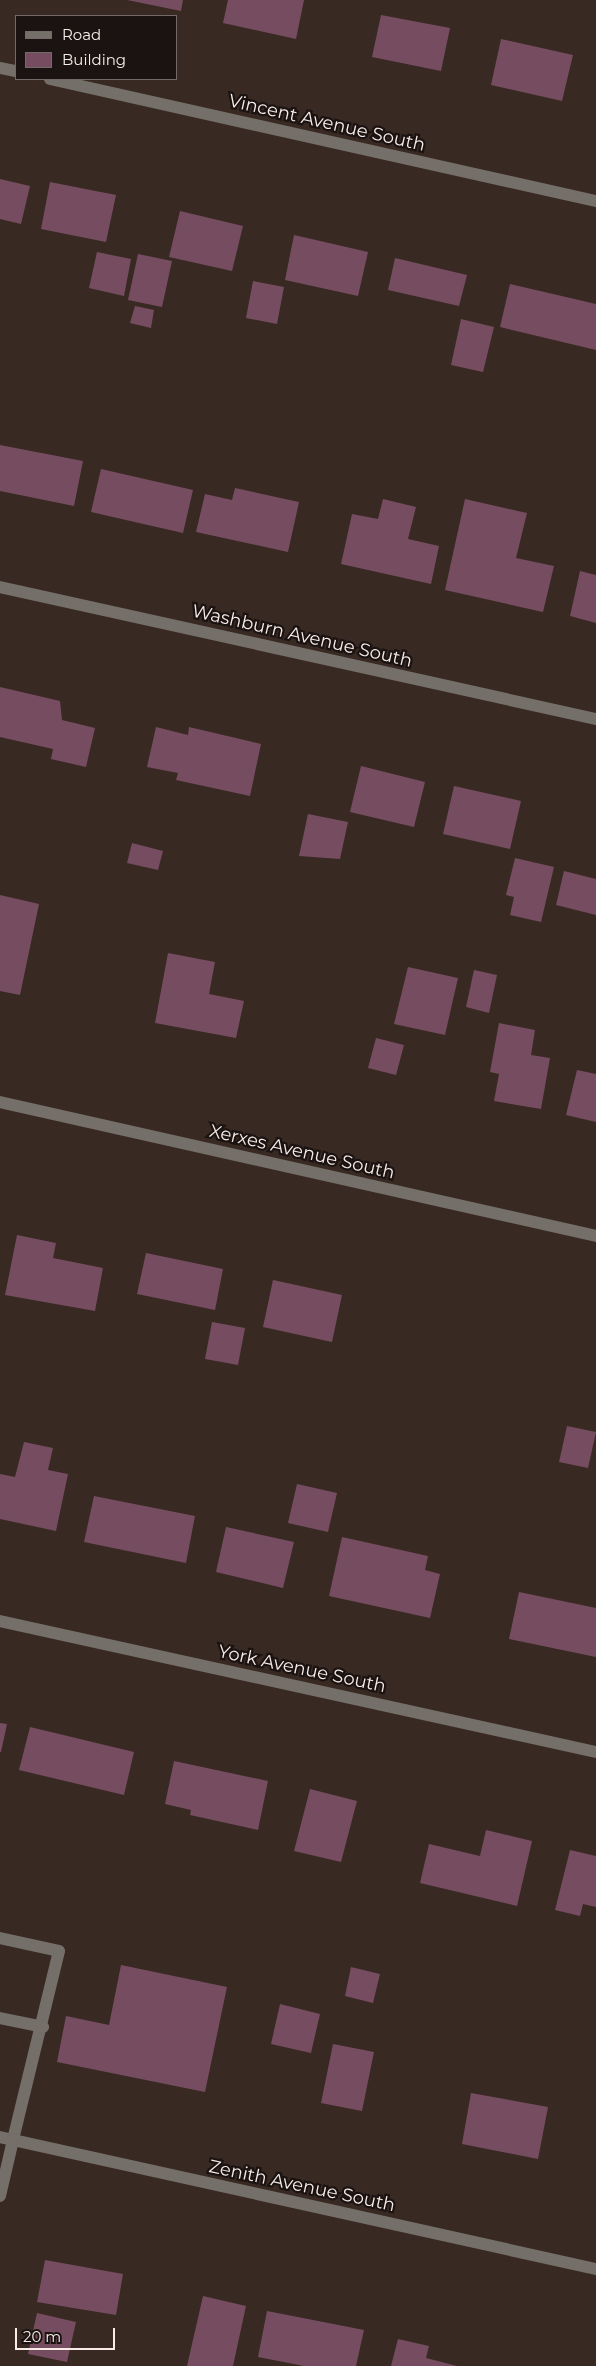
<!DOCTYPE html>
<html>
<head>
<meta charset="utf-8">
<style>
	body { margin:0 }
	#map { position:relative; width:596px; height:2366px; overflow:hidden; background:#392923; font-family:Montserrat,sans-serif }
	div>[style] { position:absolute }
	.building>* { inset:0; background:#764d60 }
	.service>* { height:12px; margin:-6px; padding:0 6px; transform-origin:6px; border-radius:6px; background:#746f68 }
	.minor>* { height:12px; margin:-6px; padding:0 6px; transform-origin:6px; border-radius:6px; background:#746f68 }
	.tertiary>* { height:12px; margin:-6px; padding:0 6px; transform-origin:6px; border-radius:6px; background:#746f68 }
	span { translate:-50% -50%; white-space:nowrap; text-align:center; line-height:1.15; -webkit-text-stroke:4.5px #1b1311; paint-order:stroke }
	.street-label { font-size:18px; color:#f7ece8 }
	.legend { position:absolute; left:15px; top:15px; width:162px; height:65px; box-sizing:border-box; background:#1b1311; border:1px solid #736a67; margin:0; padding:6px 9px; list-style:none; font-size:15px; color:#f7ece8 }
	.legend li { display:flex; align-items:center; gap:10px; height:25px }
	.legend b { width:25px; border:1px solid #736a67 }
	.scale { position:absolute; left:15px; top:2328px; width:100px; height:22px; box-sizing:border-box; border:2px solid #f7ece8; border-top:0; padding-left:6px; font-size:15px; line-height:18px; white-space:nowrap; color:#f7ece8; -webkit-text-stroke:4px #1b1311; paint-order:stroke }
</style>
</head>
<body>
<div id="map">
	<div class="building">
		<div style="clip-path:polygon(127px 0,183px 0,181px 11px)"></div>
		<div style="clip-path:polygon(228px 0,304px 0,296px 39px,223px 23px)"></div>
		<div style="clip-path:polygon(381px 15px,450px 28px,441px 71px,372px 57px)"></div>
		<div style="clip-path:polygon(501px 39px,573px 55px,562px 101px,491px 85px)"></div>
		<div style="clip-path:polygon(0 179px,30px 186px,21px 224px,0 219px)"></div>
		<div style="clip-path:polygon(50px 182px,116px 195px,106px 242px,41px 229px)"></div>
		<div style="clip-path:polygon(180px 211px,243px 226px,232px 271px,169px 257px)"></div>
		<div style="clip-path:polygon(294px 235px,368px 252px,358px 296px,285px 280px)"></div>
		<div style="clip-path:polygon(97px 252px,131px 259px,124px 296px,89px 288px)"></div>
		<div style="clip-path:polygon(138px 254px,172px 261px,162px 307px,128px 300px)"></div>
		<div style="clip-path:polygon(395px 258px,467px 275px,459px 306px,388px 290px)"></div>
		<div style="clip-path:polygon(253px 281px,284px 287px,277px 324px,246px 318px)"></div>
		<div style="clip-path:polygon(510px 284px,596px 304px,596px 350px,500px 327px)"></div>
		<div style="clip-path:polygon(135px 306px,154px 310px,151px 328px,130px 323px)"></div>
		<div style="clip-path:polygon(461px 319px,494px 327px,483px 372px,451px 365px)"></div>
		<div style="clip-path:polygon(0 445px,83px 461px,74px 506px,0 491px)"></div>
		<div style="clip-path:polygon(101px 469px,193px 490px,183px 533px,91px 512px)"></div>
		<div style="clip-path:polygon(235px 488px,299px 502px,288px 552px,196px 532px,205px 494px,232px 500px)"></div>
		<div style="clip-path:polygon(383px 499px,416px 507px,408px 539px,439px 546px,431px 584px,341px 564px,352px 514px,378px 519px)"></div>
		<div style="clip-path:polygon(465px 499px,527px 513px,516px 558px,554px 566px,543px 612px,445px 590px)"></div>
		<div style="clip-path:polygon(580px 571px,596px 575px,596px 623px,570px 616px)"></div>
		<div style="clip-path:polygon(0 687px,60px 701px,62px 720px,95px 728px,86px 767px,51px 759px,53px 749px,0 737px)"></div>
		<div style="clip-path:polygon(156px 727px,188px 735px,189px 727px,261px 744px,250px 796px,176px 780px,178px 773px,147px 767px)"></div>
		<div style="clip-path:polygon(361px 766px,425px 782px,414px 827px,350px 812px)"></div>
		<div style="clip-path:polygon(454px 786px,521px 801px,510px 849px,443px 834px)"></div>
		<div style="clip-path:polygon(308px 814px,348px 822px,340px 859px,299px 856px)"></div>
		<div style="clip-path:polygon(132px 843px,163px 851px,158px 870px,127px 863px)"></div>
		<div style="clip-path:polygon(515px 858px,554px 867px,541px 922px,510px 915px,514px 897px,506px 895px)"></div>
		<div style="clip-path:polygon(564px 871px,596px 879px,596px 915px,556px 905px)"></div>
		<div style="clip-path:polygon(0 895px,39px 904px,20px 995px,0 991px)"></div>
		<div style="clip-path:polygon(168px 953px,215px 962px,209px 994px,244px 1001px,236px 1038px,155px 1023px)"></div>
		<div style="clip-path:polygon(408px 967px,458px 978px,445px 1035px,394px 1024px)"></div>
		<div style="clip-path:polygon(474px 970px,497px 975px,489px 1013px,466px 1007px)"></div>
		<div style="clip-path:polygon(499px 1023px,535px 1030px,531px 1055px,550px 1058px,541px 1109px,494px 1101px,499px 1074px,490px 1072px)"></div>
		<div style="clip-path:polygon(376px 1038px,404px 1045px,396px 1075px,368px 1068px)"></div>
		<div style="clip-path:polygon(577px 1070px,596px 1074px,596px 1122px,566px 1115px)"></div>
		<div style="clip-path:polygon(17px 1235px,56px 1243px,53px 1258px,103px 1268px,95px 1311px,5px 1295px)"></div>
		<div style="clip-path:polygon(146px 1253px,223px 1269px,215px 1310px,137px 1294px)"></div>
		<div style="clip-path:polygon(273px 1280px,342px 1295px,332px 1342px,263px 1327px)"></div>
		<div style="clip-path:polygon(212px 1322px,245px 1328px,238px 1365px,205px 1359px)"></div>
		<div style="clip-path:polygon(567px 1426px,596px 1432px,588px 1468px,559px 1462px)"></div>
		<div style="clip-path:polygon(24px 1442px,53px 1448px,48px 1470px,68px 1474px,56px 1531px,0 1519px,0 1474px,15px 1477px)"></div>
		<div style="clip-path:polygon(297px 1484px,337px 1493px,328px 1532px,288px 1523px)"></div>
		<div style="clip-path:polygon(94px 1496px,195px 1516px,186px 1563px,84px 1542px)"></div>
		<div style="clip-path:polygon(226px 1527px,294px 1542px,283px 1588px,216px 1572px)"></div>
		<div style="clip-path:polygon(342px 1537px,428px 1556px,425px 1570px,440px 1574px,430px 1618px,329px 1596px)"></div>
		<div style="clip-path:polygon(519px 1592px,596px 1608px,596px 1657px,509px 1639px)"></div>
		<div style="clip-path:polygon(0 1723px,7px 1724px,1px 1752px,0 1752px)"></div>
		<div style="clip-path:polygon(30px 1727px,134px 1752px,124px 1795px,19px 1770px)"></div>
		<div style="clip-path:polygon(174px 1761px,268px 1781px,258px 1830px,190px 1815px,191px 1810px,165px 1804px)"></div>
		<div style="clip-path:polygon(310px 1789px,357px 1801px,341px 1862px,294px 1851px)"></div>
		<div style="clip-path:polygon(486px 1830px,532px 1841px,517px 1906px,420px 1883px,429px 1844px,480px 1856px)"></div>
		<div style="clip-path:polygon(570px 1850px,596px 1856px,596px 1907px,583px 1904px,580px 1916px,555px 1910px)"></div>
		<div style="clip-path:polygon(121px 1965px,227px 1987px,205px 2092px,57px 2062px,66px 2016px,109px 2025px)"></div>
		<div style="clip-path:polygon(351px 1967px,380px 1974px,373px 2003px,345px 1996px)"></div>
		<div style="clip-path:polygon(280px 2004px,320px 2014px,311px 2053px,271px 2044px)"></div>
		<div style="clip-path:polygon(333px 2044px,374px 2052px,362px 2111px,321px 2103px)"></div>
		<div style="clip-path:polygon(471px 2093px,548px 2107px,538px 2159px,462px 2144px)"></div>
		<div style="clip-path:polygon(45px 2260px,123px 2274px,116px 2315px,37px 2302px)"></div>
		<div style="clip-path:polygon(203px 2296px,246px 2306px,233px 2366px,187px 2366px)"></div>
		<div style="clip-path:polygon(267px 2311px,364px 2330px,356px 2366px,304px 2366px,258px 2357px)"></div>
		<div style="clip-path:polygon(37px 2313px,76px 2322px,67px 2362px,28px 2354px)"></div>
		<div style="clip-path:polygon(398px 2339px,429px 2346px,426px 2358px,457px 2366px,391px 2366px)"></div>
	</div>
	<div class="service">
		<div style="left:0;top:1938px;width:60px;rotate:12.4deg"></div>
		<div style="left:59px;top:1951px;width:195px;rotate:103.7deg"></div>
		<div style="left:0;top:2018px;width:44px;rotate:11.8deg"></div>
	</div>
	<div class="minor">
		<div style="left:0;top:68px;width:16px;rotate:11deg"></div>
		<div style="left:50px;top:79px;width:559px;rotate:12.6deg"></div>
		<div style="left:0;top:587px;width:610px;rotate:12.49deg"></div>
		<div style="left:0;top:1621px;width:610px;rotate:12.4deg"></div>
		<div style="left:0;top:2137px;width:610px;rotate:12.49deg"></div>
		<div style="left:0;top:2196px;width:57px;rotate:-76.9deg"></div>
	</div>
	<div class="tertiary">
		<div style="left:0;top:1102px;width:611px;rotate:12.67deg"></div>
	</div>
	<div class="street-label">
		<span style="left:327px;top:123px;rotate:13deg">Vincent Avenue South</span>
		<span style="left:302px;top:636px;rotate:13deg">Washburn Avenue South</span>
		<span style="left:302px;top:1152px;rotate:13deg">Xerxes Avenue South</span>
		<span style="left:302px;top:1669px;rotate:12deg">York Avenue South</span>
		<span style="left:302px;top:2186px;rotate:12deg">Zenith Avenue South</span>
	</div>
	<ul class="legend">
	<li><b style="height:6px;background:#746f68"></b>Road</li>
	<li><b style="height:14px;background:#764d60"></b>Building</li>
	</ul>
	<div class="scale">20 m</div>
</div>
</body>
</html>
